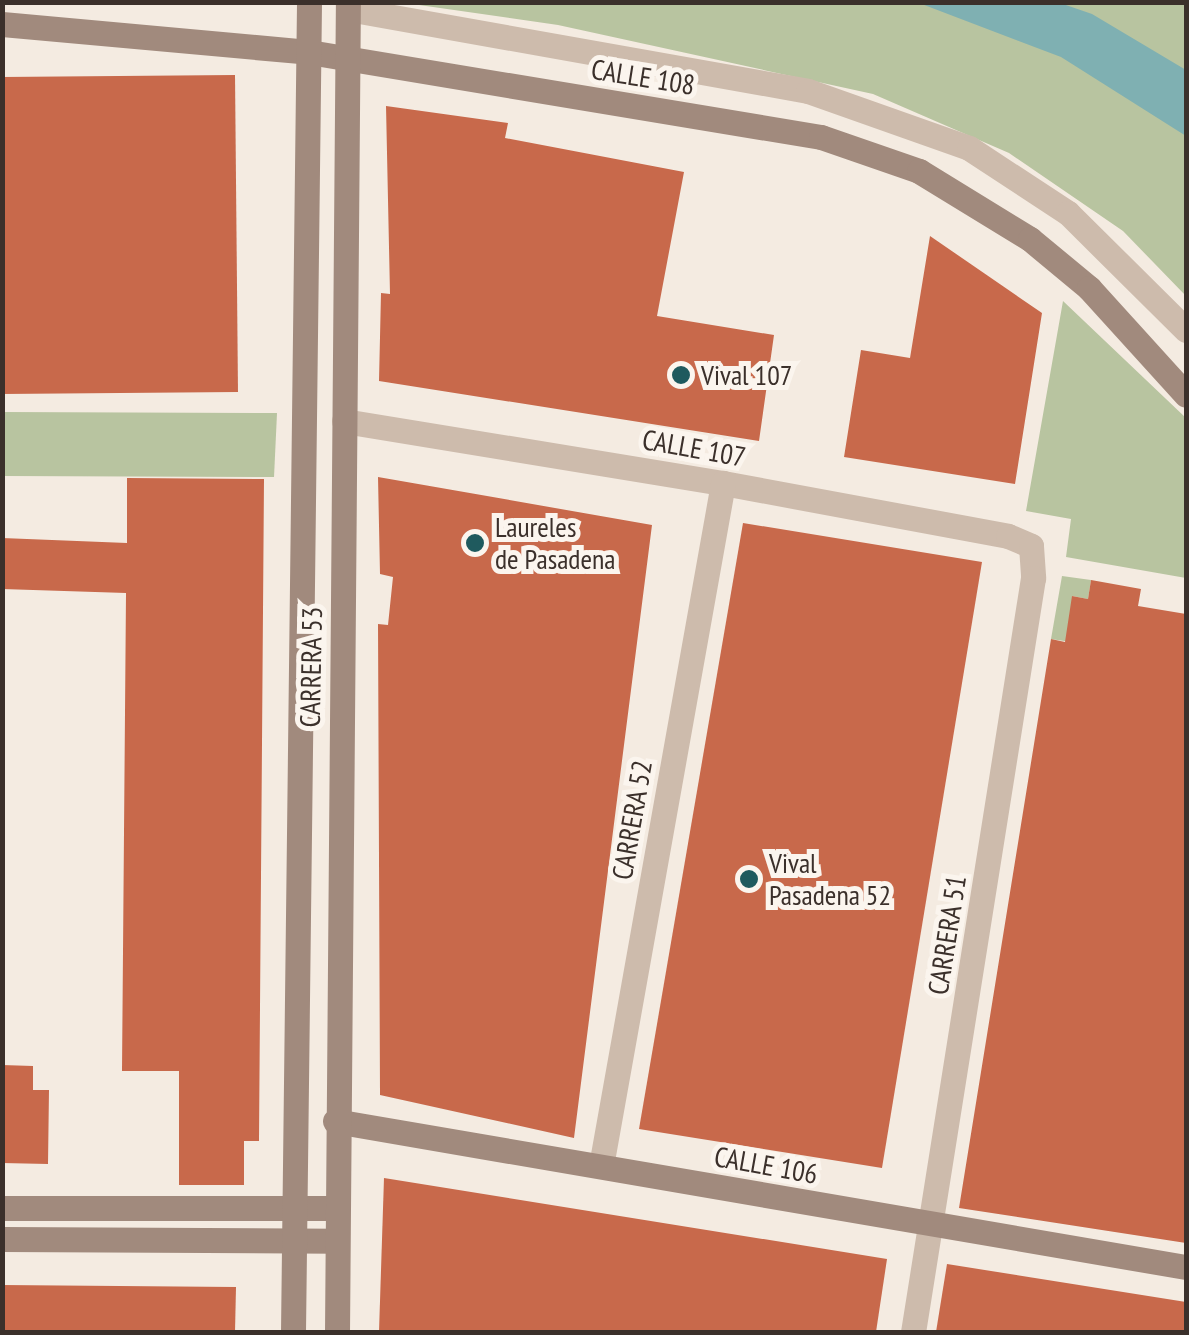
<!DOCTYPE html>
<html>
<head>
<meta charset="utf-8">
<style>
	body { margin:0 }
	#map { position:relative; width:1189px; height:1335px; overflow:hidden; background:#f4ebe1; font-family:"PT Sans Narrow",sans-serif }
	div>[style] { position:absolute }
	.green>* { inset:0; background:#b8c4a0 }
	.water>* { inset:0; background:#7fb0b2 }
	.building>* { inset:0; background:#c8694b }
	.street>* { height:25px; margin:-12.5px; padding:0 12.5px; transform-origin:12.5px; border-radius:12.5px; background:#cdbbac }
	.secondary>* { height:25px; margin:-12.5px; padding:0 12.5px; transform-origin:12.5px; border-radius:12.5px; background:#a18a7d }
	.dots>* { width:28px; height:28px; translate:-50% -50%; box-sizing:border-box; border:5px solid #fbf5ee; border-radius:50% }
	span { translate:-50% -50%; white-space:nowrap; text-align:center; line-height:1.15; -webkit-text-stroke:10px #fbf5ee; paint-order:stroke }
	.street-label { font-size:28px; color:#3b302b }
	.poi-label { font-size:28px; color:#3b302b }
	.left { translate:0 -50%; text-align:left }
	.frame { position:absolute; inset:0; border:5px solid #3b302b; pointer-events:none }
</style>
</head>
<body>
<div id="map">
	<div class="green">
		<div style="clip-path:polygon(405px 3px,1186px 3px,1186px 296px,1123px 231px,1009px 153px,873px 94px,558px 25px)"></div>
		<div style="clip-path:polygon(1063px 301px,1186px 418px,1186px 578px,1066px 557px,1071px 519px,1026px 511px)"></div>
		<div style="clip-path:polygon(3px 412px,277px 413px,274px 477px,3px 476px)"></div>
		<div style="clip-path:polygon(1062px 576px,1091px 580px,1088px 599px,1072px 596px,1084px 644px,1051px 639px)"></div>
	</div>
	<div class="water">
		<div style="clip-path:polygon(919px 3px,1060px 3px,1092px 14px,1186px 70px,1186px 136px,1061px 57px)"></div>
	</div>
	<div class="building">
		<div style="clip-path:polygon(235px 75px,238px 392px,2px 394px,2px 77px)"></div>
		<div style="clip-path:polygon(386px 106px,508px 123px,505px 138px,684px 172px,657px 316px,774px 335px,759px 441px,379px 381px,381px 293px,390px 294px)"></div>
		<div style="clip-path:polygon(930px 236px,1042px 313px,1015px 484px,844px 457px,861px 350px,910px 358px)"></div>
		<div style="clip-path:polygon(378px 477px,652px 525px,574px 1138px,380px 1095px,378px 624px,388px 625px,393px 577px,380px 574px)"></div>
		<div style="clip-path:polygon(127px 478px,264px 479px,259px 1141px,244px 1141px,244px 1185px,179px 1185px,179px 1071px,122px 1071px,126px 593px,2px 589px,2px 538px,127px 543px)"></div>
		<div style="clip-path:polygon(743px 523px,982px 562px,882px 1168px,639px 1129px)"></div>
		<div style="clip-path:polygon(1091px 580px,1141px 589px,1138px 606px,1186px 614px,1186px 1243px,959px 1208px,1051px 639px,1065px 642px,1072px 596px,1088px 599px)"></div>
		<div style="clip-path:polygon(2px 1065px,33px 1066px,33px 1090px,49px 1090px,48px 1164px,2px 1163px)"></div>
		<div style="clip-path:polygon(384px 1178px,887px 1259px,876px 1332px,379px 1332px)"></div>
		<div style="clip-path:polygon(947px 1264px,1186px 1302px,1186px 1332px,936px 1332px)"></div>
		<div style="clip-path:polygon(2px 1285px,236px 1287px,235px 1332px,2px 1332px)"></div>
	</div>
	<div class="street">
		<div style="left:348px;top:9px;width:467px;rotate:10.1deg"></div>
		<div style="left:808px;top:91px;width:171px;rotate:19.5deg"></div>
		<div style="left:969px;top:148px;width:118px;rotate:33.3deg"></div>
		<div style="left:1068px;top:213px;width:166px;rotate:44.8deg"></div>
		<div style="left:344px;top:421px;width:384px;rotate:9.3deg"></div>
		<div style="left:723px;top:483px;width:290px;rotate:10.5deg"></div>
		<div style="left:1008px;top:536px;width:25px;rotate:23deg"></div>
		<div style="left:1031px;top:546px;width:32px;rotate:86deg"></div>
		<div style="left:1033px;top:578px;width:763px;rotate:99.04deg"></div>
		<div style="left:601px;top:1166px;width:694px;rotate:-79.87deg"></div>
	</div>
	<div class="secondary">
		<div style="left:2px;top:24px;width:308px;rotate:5.2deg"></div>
		<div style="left:309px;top:52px;width:519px;rotate:9.43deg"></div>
		<div style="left:821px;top:137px;width:104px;rotate:19.1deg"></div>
		<div style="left:919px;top:171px;width:130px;rotate:31.5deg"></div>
		<div style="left:1030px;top:239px;width:77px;rotate:39.7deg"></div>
		<div style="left:1089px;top:288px;width:144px;rotate:47.8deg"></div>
		<div style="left:335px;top:1121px;width:863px;rotate:9.74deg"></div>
		<div style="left:2px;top:1208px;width:332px"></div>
		<div style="left:2px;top:1239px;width:333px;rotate:0.3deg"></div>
		<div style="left:293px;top:1332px;width:1330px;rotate:-89.31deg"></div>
		<div style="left:337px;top:1332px;width:1330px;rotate:-89.53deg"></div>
	</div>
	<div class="dots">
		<div style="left:681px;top:375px;background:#1f5a5e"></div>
		<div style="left:475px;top:543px;background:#1f5a5e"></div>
		<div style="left:749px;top:879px;background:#1f5a5e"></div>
	</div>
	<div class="street-label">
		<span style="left:643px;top:77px;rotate:9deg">CALLE 108</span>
		<span style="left:694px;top:448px;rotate:10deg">CALLE 107</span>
		<span style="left:311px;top:667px;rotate:-89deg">CARRERA 53</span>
		<span style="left:632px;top:820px;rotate:-80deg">CARRERA 52</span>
		<span style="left:947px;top:935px;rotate:-81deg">CARRERA 51</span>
		<span style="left:766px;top:1165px;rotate:10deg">CALLE 106</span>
	</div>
	<div class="poi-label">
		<span class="left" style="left:701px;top:375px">Vival 107</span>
		<span class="left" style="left:495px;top:543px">Laureles<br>de Pasadena</span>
		<span class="left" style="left:769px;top:879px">Vival<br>Pasadena 52</span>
	</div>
	<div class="frame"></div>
</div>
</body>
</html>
